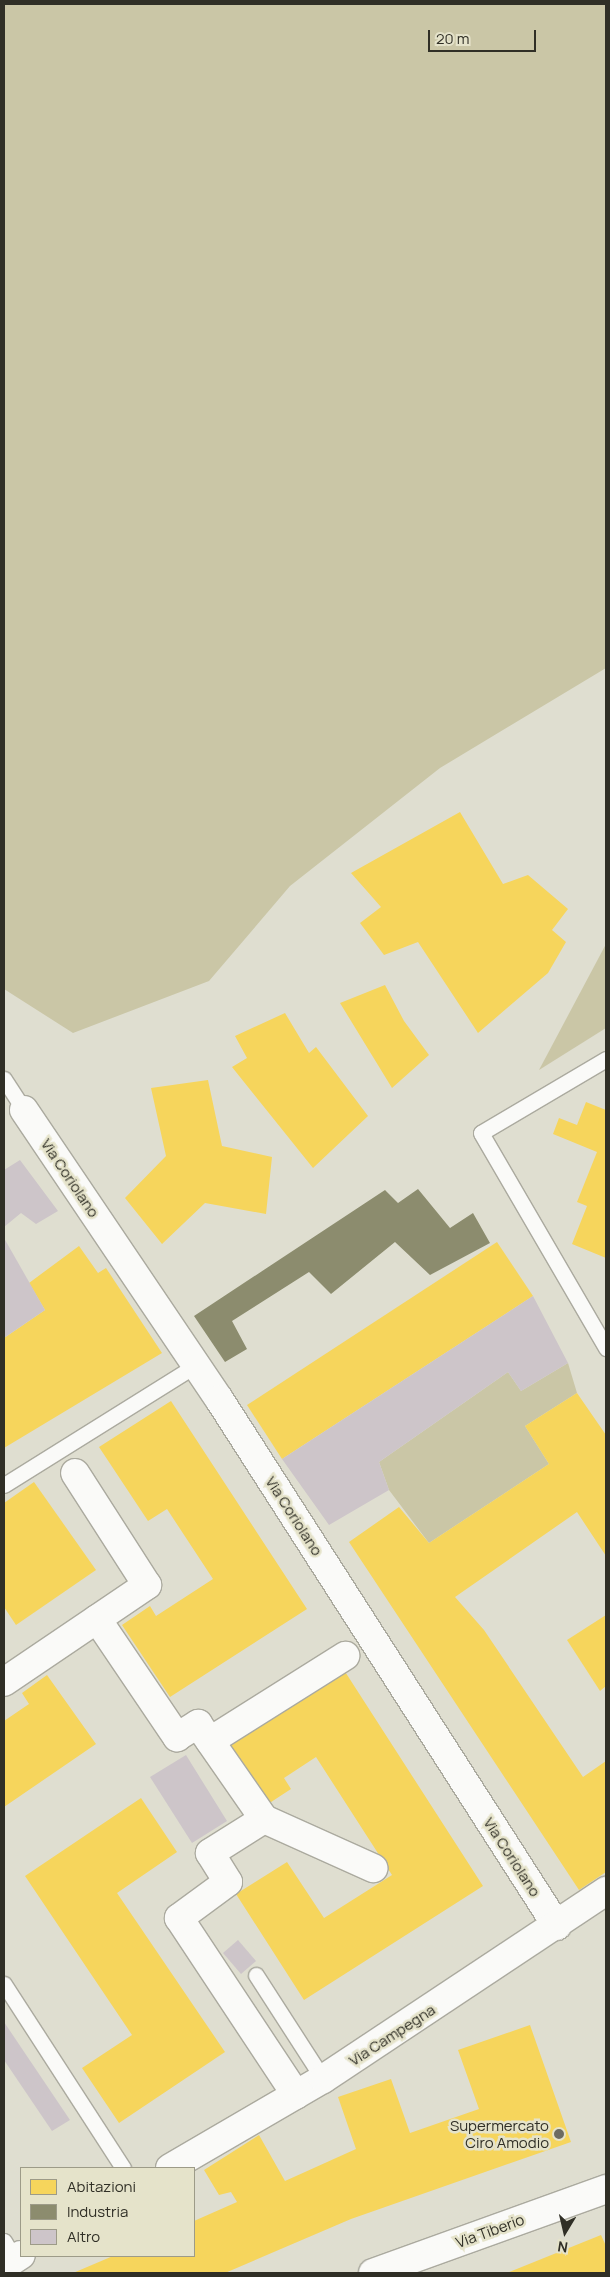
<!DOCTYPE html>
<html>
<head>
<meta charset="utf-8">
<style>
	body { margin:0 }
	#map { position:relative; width:610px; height:2277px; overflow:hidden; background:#dfded0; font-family:Manrope,sans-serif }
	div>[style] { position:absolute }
	.green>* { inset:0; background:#cac6a6 }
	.homes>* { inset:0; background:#f6d55c }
	.industry>* { inset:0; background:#8c8c6e }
	.building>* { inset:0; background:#cdc5c9 }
	.roads { filter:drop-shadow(1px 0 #abaa9f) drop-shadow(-1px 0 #abaa9f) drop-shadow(0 1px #abaa9f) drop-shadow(0 -1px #abaa9f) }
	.lane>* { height:15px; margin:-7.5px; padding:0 7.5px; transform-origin:7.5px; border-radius:7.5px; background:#fafaf8 }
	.street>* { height:28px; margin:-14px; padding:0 14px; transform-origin:14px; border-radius:14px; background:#fafaf8 }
	.dots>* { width:14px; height:14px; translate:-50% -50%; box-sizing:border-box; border:2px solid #e5e3ca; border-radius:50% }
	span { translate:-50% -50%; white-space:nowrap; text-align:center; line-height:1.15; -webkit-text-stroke:5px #e5e3ca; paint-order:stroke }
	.street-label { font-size:15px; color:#302f26 }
	.poi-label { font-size:15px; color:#302f26 }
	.right { translate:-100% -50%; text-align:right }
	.frame { position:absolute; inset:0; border:5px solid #302f26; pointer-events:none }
	.legend { position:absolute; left:20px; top:2167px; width:175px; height:90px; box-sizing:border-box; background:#e5e3ca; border:1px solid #9d9b88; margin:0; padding:6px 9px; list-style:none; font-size:15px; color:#302f26 }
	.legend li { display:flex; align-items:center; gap:10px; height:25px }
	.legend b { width:25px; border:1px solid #9d9b88 }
	.north { position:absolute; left:540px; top:2207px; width:50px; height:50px; -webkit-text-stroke:4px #e5e3ca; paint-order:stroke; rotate:189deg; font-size:14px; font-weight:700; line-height:20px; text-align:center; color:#302f26 }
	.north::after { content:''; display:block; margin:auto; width:18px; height:22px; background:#302f26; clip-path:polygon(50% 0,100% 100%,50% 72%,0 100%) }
	.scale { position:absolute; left:428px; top:30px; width:108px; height:22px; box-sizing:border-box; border:2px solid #302f26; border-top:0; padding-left:6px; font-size:15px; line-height:18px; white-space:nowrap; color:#302f26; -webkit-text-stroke:4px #e5e3ca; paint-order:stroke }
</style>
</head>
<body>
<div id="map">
	<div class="green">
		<div style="clip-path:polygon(4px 4px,606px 4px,606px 668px,440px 768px,290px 886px,209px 981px,73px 1033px,4px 989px)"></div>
		<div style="clip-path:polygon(606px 944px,606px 1028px,539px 1070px)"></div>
		<div style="clip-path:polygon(568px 1363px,577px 1393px,525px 1426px,549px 1464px,429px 1543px,389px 1490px,379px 1462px,508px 1372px,521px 1391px)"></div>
	</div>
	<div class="homes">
		<div style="clip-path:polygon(460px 812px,503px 884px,528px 875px,568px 909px,552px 930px,566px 942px,548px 973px,478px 1033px,418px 942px,384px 955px,360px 923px,381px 907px,351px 873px)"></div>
		<div style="clip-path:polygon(385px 985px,404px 1021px,429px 1055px,392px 1088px,340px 1003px)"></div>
		<div style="clip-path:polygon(285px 1013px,309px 1053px,316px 1047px,368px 1116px,313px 1168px,232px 1067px,247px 1058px,235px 1036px)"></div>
		<div style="clip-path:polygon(208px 1080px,222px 1146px,272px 1157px,266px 1214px,205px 1203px,162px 1244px,125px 1198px,166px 1156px,151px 1088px)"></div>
		<div style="clip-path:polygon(586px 1102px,606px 1110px,606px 1258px,572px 1244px,587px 1206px,577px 1202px,597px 1152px,553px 1134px,559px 1118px,577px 1125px)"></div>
		<div style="clip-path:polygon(497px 1242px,533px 1296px,282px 1459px,247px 1405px)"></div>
		<div style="clip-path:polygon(79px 1246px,98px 1273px,106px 1268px,162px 1353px,4px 1448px,4px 1338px,45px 1310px,29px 1283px)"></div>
		<div style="clip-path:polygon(577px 1393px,606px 1435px,606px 1556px,577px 1512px,455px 1597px,484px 1630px,583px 1777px,606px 1761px,606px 1872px,579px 1890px,349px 1542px,399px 1507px,429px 1543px,549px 1464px,525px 1426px)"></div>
		<div style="clip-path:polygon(171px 1401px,307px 1609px,170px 1697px,122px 1625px,150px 1606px,156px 1616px,213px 1579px,167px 1509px,148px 1521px,99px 1447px)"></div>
		<div style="clip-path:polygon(34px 1482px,96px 1570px,16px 1625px,4px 1607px,4px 1503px)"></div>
		<div style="clip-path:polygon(606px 1615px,606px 1686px,600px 1691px,567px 1640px)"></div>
		<div style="clip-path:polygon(342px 1667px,483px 1886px,304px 2000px,236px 1894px,287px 1862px,324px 1918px,392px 1875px,316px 1757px,284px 1778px,291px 1789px,268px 1804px,228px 1741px)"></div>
		<div style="clip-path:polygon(47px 1675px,96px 1744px,4px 1807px,4px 1721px,29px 1704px,22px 1693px)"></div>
		<div style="clip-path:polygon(141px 1798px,177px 1852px,117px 1893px,225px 2052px,119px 2123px,82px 2068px,132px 2035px,25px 1876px)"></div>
		<div style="clip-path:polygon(530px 2025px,571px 2142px,351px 2219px,225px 2273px,73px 2273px,113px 2256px,194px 2256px,194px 2221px,237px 2202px,231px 2192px,219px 2195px,204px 2170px,259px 2135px,285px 2181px,356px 2149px,338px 2097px,391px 2079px,410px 2133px,479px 2109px,458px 2050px)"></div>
		<div style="clip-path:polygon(601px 2235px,606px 2246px,606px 2273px,507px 2273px)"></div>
	</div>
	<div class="industry">
		<div style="clip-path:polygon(418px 1189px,450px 1228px,473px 1213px,490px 1243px,430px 1275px,395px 1242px,331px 1294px,309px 1272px,232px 1321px,247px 1349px,225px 1362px,194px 1316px,385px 1190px,398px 1203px)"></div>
	</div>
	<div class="building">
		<div style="clip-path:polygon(20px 1160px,58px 1211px,36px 1224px,21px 1213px,4px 1227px,4px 1170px)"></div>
		<div style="clip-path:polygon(4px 1238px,45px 1310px,4px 1338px)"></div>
		<div style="clip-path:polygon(533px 1296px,568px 1363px,521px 1391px,508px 1372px,379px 1462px,389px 1490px,329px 1525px,282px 1459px)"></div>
		<div style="clip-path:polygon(186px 1755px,227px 1821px,192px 1843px,150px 1777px)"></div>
		<div style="clip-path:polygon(238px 1940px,256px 1961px,241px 1974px,223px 1953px)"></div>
		<div style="clip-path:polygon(4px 2022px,70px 2120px,52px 2131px,4px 2060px)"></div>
	</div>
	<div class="roads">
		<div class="lane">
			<div style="left:606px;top:1059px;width:145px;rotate:149.4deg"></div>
			<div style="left:481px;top:1133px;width:249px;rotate:59.8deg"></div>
			<div style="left:4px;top:1079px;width:37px;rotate:57deg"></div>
			<div style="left:4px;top:1485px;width:226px;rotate:-32deg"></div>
			<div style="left:256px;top:1975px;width:124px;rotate:57.2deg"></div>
			<div style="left:4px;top:1984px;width:219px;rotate:57.1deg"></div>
			<div style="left:4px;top:2241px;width:21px;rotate:59deg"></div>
		</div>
		<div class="street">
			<div style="left:24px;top:1110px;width:349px;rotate:56deg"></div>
			<div style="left:219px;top:1399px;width:626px;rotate:57.33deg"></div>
			<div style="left:97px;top:1619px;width:143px;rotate:55.9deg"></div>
			<div style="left:177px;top:1737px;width:25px;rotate:-32deg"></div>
			<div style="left:198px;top:1724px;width:116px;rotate:55.2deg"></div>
			<div style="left:264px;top:1819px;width:120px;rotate:24.2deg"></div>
			<div style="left:4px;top:1682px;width:173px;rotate:-34.1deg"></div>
			<div style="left:147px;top:1585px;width:133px;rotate:-122.7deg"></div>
			<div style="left:210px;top:1741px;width:160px;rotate:-32.2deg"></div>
			<div style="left:264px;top:1819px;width:64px;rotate:147.8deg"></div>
			<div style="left:210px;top:1853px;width:34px;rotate:58deg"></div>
			<div style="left:228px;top:1882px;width:61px;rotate:143.7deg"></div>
			<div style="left:179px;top:1918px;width:212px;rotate:56.5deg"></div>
			<div style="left:170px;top:2168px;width:177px;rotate:-30.2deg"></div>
			<div style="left:323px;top:2079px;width:340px;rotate:-33.6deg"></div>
			<div style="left:4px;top:2266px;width:20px;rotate:-33deg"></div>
			<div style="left:373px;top:2273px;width:248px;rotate:-19.8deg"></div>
		</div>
	</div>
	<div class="dots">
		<div style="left:559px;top:2134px;background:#6d6c62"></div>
	</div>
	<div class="street-label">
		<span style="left:70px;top:1178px;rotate:56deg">Via Coriolano</span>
		<span style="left:294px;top:1516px;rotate:57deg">Via Coriolano</span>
		<span style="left:512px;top:1857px;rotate:57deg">Via Coriolano</span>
		<span style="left:392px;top:2035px;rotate:-33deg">Via Campegna</span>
		<span style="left:490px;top:2231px;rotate:-20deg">Via Tiberio</span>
	</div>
	<div class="poi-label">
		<span class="right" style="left:549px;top:2134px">Supermercato<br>Ciro Amodio</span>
	</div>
	<div class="frame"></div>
	<ul class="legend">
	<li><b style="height:14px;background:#f6d55c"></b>Abitazioni</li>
	<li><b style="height:14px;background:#8c8c6e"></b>Industria</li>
	<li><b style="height:14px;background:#cdc5c9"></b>Altro</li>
	</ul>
	<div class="north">N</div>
	<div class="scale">20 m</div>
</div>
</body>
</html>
